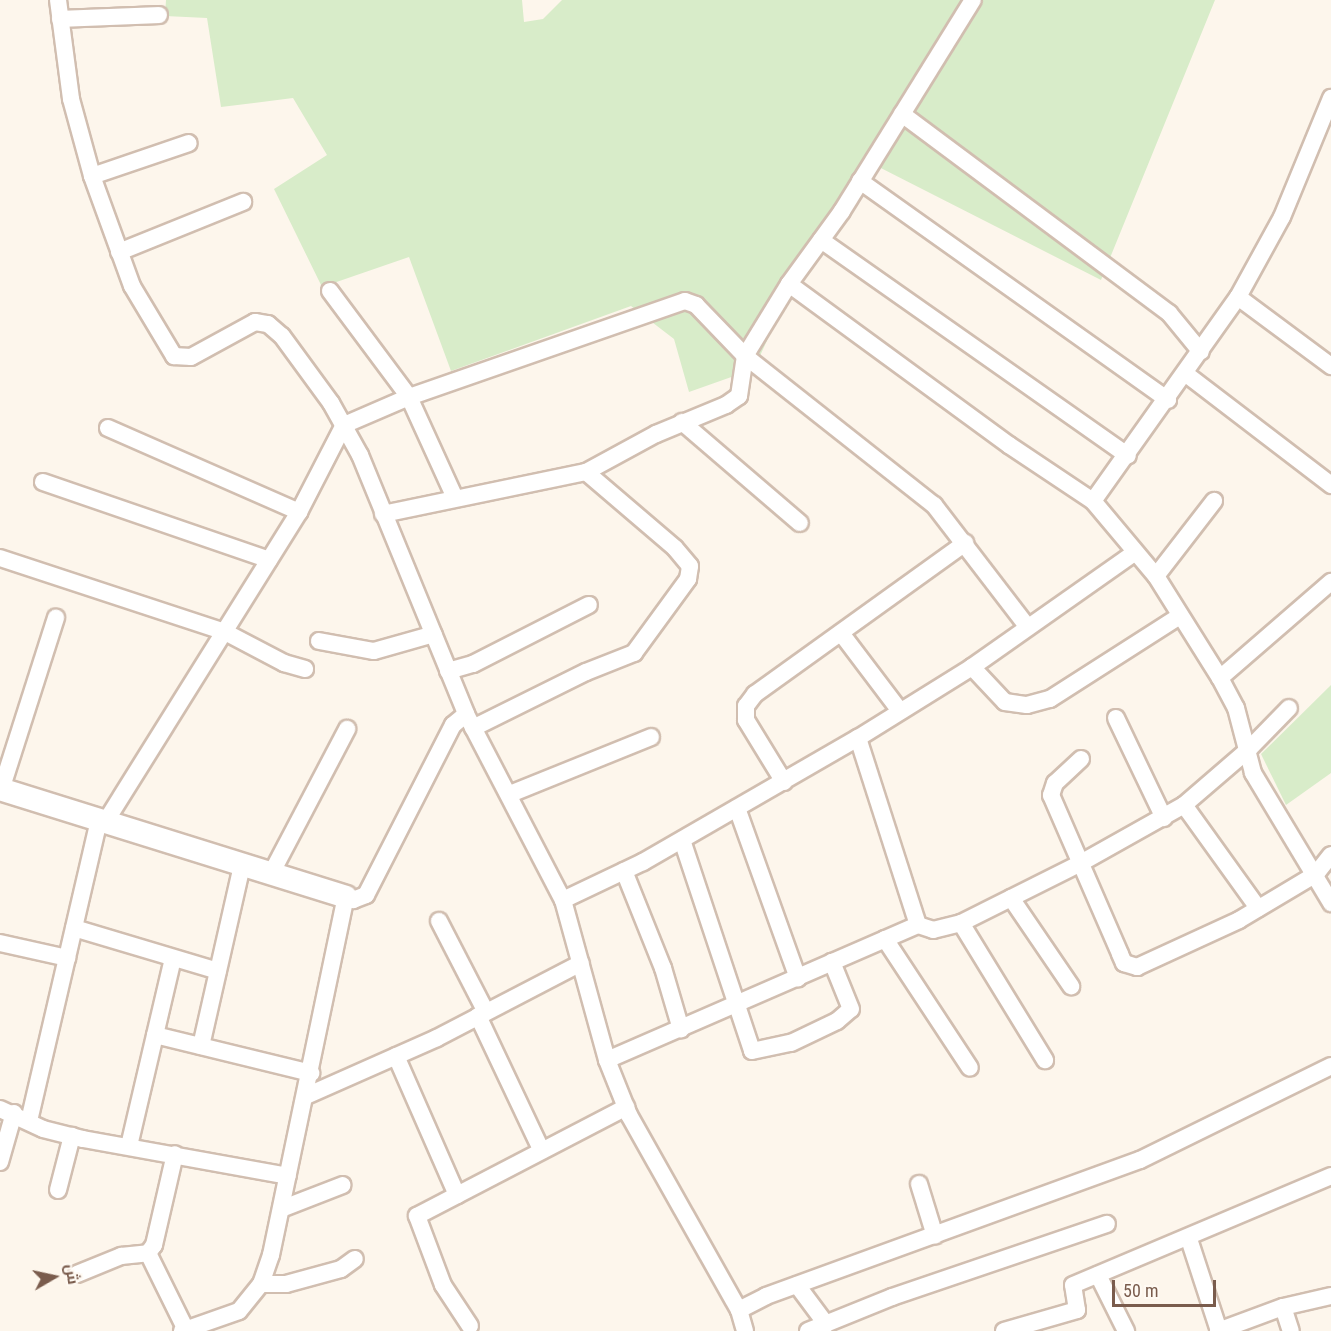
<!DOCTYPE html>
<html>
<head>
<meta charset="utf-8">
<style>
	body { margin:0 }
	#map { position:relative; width:1331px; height:1331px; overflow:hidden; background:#fdf6ec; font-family:"Roboto Condensed",Cairo,sans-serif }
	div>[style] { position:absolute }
	.green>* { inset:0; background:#d8ecc9 }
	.roads { filter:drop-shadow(2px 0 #d1beb0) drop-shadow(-2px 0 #d1beb0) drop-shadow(0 2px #d1beb0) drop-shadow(0 -2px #d1beb0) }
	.street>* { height:16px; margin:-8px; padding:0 8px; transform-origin:8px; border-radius:8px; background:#fff }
	.secondary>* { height:22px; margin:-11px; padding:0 11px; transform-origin:11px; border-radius:11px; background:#fff }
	span { translate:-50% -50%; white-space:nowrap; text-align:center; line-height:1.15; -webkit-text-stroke:6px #fffaf3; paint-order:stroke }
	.north { position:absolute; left:24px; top:1247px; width:60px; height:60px; -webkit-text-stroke:4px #fffaf3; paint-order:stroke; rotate:81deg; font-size:16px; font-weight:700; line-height:24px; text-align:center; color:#7a5c4d }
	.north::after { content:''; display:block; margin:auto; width:21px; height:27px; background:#7a5c4d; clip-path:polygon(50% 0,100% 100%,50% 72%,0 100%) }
	.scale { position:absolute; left:1112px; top:1280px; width:104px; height:27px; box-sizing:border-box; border:3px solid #7a5c4d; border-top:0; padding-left:8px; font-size:18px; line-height:21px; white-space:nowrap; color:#7a5c4d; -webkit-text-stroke:4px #fffaf3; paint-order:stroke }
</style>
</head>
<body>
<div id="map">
	<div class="green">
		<div style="clip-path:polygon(166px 0,522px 0,524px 22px,543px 19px,562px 0,1215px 0,1101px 280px,869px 162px,809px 248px,754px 369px,689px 392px,674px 339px,631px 306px,451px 371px,409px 257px,322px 287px,274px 189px,327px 155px,293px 98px,221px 107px,207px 18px,165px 16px)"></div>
		<div style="clip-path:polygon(1331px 685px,1331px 773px,1286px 805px,1261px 754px)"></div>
	</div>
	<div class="roads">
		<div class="street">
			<div style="left:58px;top:0;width:100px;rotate:82.5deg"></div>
			<div style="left:71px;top:99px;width:80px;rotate:74.7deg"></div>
			<div style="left:92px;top:176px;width:117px;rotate:70deg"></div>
			<div style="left:132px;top:286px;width:82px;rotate:59deg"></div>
			<div style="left:174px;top:356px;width:17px;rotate:3deg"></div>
			<div style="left:191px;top:357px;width:73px;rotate:-28.7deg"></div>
			<div style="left:255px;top:322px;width:13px;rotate:9deg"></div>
			<div style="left:268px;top:324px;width:18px;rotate:41deg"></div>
			<div style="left:282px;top:336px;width:83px;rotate:53.8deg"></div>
			<div style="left:331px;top:403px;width:60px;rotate:60.9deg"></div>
			<div style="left:360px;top:455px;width:280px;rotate:67.7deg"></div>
			<div style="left:466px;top:714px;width:210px;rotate:62.5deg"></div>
			<div style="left:563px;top:900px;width:166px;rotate:74.6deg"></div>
			<div style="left:607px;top:1060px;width:59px;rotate:68.2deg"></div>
			<div style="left:629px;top:1115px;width:224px;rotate:60.6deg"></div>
			<div style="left:739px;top:1310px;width:22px;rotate:74deg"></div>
			<div style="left:60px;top:19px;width:99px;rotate:-2.3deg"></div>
			<div style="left:902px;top:114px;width:333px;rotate:36.7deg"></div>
			<div style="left:1169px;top:313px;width:50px;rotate:50.6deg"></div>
			<div style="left:92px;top:176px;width:102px;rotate:-18.8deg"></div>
			<div style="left:860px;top:181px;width:378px;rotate:35.4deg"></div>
			<div style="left:821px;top:240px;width:375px;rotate:35.1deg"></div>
			<div style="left:119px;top:252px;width:134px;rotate:-22deg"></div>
			<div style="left:789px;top:284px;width:90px;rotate:-54deg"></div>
			<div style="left:842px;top:211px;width:248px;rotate:-58.2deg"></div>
			<div style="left:330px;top:291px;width:132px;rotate:53.3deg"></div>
			<div style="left:409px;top:397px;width:111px;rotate:65.5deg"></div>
			<div style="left:1238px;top:297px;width:116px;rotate:36.6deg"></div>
			<div style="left:1186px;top:374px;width:183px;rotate:37.4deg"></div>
			<div style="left:682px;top:422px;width:155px;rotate:40.6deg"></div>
			<div style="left:108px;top:428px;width:209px;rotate:23.7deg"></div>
			<div style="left:43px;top:482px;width:239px;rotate:19deg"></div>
			<div style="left:1093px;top:501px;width:250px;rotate:-54.6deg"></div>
			<div style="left:1238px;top:297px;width:91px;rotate:-61.2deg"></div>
			<div style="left:1282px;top:217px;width:129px;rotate:-67.6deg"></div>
			<div style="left:383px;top:514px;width:207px;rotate:-11.7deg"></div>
			<div style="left:586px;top:472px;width:80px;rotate:-28.5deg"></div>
			<div style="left:656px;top:434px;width:76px;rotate:-22.5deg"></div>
			<div style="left:726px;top:405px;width:16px;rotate:-35deg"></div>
			<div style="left:739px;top:396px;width:40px;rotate:-81.5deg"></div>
			<div style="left:745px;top:356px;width:84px;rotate:-58.6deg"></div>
			<div style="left:789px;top:284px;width:273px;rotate:36.2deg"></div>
			<div style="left:1009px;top:445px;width:101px;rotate:33.7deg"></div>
			<div style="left:1093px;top:501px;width:98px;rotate:50deg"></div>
			<div style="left:1156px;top:576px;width:120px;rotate:57.9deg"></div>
			<div style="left:1220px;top:678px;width:34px;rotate:62deg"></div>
			<div style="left:1236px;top:708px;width:67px;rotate:75.3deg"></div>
			<div style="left:1253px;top:773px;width:152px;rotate:59deg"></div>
			<div style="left:0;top:558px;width:237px;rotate:18.2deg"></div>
			<div style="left:225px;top:632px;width:67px;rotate:27.7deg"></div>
			<div style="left:284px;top:663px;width:22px;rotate:16deg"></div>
			<div style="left:1156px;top:576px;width:95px;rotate:-52.3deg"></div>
			<div style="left:841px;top:633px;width:98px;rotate:52.9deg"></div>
			<div style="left:319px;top:641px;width:56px;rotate:10.3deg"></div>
			<div style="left:374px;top:651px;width:62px;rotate:-15.8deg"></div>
			<div style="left:972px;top:667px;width:48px;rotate:46.7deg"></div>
			<div style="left:1005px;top:702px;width:22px;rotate:8deg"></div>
			<div style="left:1027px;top:705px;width:24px;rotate:-15deg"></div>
			<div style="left:1050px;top:699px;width:154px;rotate:-32.6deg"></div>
			<div style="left:448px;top:671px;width:26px;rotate:-16deg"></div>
			<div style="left:473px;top:664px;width:130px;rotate:-27deg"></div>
			<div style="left:1220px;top:678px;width:147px;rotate:-40.9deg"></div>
			<div style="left:1116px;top:718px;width:111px;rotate:64.4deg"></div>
			<div style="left:473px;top:728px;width:126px;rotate:-26.4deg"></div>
			<div style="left:586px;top:672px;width:52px;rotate:-21.6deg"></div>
			<div style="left:634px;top:653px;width:92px;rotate:-53.9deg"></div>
			<div style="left:688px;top:579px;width:13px;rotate:-81deg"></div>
			<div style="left:690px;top:566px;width:23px;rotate:-130deg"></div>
			<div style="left:675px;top:548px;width:117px;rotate:-139.5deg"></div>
			<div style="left:858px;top:738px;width:196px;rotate:72.2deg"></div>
			<div style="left:1081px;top:759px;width:35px;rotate:137deg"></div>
			<div style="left:1055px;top:783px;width:13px;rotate:108deg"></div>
			<div style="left:1051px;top:795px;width:173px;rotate:66.5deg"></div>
			<div style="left:1120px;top:954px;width:10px;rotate:66deg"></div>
			<div style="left:1124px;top:963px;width:14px;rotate:17deg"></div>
			<div style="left:1137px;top:967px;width:112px;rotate:-24.7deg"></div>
			<div style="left:1239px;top:920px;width:90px;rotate:-30.9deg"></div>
			<div style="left:1316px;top:874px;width:24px;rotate:-52deg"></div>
			<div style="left:784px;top:782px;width:73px;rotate:-121.5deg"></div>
			<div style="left:746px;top:720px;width:14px;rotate:-90deg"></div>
			<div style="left:746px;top:706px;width:15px;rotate:-53deg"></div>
			<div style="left:755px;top:694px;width:259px;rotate:-35.7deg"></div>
			<div style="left:1px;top:790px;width:181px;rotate:-72.3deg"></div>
			<div style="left:510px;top:794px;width:152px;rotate:-22deg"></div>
			<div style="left:1184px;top:805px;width:127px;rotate:54.3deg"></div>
			<div style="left:737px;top:808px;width:181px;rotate:70.3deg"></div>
			<div style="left:106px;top:821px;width:364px;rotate:-58deg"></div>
			<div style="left:299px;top:512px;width:98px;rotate:-62.7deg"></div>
			<div style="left:344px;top:425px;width:71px;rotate:-23.3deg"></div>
			<div style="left:409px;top:397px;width:292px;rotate:-19.2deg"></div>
			<div style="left:685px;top:301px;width:12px;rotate:20deg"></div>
			<div style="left:696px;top:305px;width:71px;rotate:46.1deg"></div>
			<div style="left:745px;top:356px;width:241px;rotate:38.3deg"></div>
			<div style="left:934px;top:505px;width:153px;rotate:52.5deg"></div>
			<div style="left:682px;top:840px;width:222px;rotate:71.6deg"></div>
			<div style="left:752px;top:1051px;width:40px;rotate:-12deg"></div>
			<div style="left:791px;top:1043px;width:51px;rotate:-25.6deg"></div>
			<div style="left:837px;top:1021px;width:18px;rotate:-41deg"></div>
			<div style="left:851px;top:1009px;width:51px;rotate:-112deg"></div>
			<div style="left:624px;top:871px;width:105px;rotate:68.1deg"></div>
			<div style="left:663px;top:968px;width:64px;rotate:73.6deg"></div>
			<div style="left:271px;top:874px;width:164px;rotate:-62.3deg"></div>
			<div style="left:1011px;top:898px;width:107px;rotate:55.7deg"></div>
			<div style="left:563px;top:900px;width:89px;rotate:-25.4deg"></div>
			<div style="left:643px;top:862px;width:248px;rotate:-30deg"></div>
			<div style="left:858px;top:738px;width:134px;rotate:-31.9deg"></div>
			<div style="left:972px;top:667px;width:198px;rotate:-35.1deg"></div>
			<div style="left:439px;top:921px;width:102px;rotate:62.7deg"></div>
			<div style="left:961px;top:923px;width:161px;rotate:58.5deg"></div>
			<div style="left:74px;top:928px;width:150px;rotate:16.6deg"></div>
			<div style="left:885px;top:939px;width:154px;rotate:56.6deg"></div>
			<div style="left:0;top:943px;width:69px;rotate:12.6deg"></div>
			<div style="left:478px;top:1016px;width:147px;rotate:64.7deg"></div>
			<div style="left:155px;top:1035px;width:161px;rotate:13.7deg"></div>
			<div style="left:201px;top:1046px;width:186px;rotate:-77.2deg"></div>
			<div style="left:396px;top:1056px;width:152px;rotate:66.3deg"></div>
			<div style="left:607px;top:1060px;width:339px;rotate:-23.5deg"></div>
			<div style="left:918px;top:925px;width:16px;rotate:18deg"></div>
			<div style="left:933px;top:930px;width:29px;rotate:-14deg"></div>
			<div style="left:961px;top:923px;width:132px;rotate:-26.6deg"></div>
			<div style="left:1079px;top:864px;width:120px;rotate:-29.3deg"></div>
			<div style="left:1184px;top:805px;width:86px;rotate:-40.7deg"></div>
			<div style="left:1249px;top:749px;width:57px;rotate:-45.7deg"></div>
			<div style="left:306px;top:1096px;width:143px;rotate:-23.9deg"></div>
			<div style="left:437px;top:1038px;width:162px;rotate:-27.5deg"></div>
			<div style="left:0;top:1109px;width:47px;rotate:24.9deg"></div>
			<div style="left:43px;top:1129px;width:41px;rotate:14deg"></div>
			<div style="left:83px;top:1139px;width:208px;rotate:10.2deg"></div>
			<div style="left:29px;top:1121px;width:310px;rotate:-76.9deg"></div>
			<div style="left:129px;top:1146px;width:192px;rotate:-76.8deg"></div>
			<div style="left:0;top:1162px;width:51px;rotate:-74.1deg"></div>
			<div style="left:919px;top:1184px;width:54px;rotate:72.9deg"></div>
			<div style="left:58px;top:1190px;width:56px;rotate:-75.5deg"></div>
			<div style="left:281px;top:1209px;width:66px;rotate:-21.2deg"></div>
			<div style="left:1189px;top:1239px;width:97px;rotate:71.9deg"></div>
			<div style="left:148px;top:1253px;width:86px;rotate:63.7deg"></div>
			<div style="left:77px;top:1274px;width:48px;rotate:-22.2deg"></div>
			<div style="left:121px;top:1256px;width:27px;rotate:-6deg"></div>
			<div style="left:148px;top:1253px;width:10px;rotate:-53deg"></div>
			<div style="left:154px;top:1245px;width:93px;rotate:-77deg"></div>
			<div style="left:1098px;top:1275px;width:63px;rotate:63.4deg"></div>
			<div style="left:261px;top:1284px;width:25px"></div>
			<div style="left:286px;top:1284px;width:57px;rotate:-15.3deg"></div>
			<div style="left:341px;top:1269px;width:17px;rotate:-36deg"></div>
			<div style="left:797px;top:1285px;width:49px;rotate:53.4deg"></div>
			<div style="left:1283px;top:1307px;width:25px;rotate:72deg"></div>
			<div style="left:739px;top:1310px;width:30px;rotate:-27deg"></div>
			<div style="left:766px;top:1296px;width:398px;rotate:-20deg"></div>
			<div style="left:1140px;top:1160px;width:213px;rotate:-26.2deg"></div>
			<div style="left:470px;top:1326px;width:49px;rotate:-123.4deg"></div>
			<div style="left:443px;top:1285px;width:74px;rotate:-110.6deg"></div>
			<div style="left:417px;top:1216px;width:236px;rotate:-27.5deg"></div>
			<div style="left:182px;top:1331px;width:60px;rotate:-19.3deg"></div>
			<div style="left:239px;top:1311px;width:35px;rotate:-51deg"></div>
			<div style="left:261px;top:1284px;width:31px;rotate:-71deg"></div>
			<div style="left:271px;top:1255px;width:366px;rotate:-78.2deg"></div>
			<div style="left:346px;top:897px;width:8px;rotate:23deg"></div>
			<div style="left:353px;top:900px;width:14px;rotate:-21deg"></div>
			<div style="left:366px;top:895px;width:191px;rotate:-62.9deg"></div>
			<div style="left:453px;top:725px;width:17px;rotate:-40deg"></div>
			<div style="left:808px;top:1331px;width:91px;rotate:-22deg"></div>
			<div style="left:892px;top:1297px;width:227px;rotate:-18.8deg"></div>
			<div style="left:1004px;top:1331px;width:76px;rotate:-16deg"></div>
			<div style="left:1077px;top:1310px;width:25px;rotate:-99deg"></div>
			<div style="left:1073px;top:1285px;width:280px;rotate:-22.9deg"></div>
			<div style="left:1218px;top:1331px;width:69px;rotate:-20.3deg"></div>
			<div style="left:1283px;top:1307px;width:49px;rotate:-12.9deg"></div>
		</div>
		<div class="secondary">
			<div style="left:0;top:789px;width:362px;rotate:17.3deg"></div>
		</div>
	</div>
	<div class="north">ش</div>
	<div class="scale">50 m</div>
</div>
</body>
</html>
